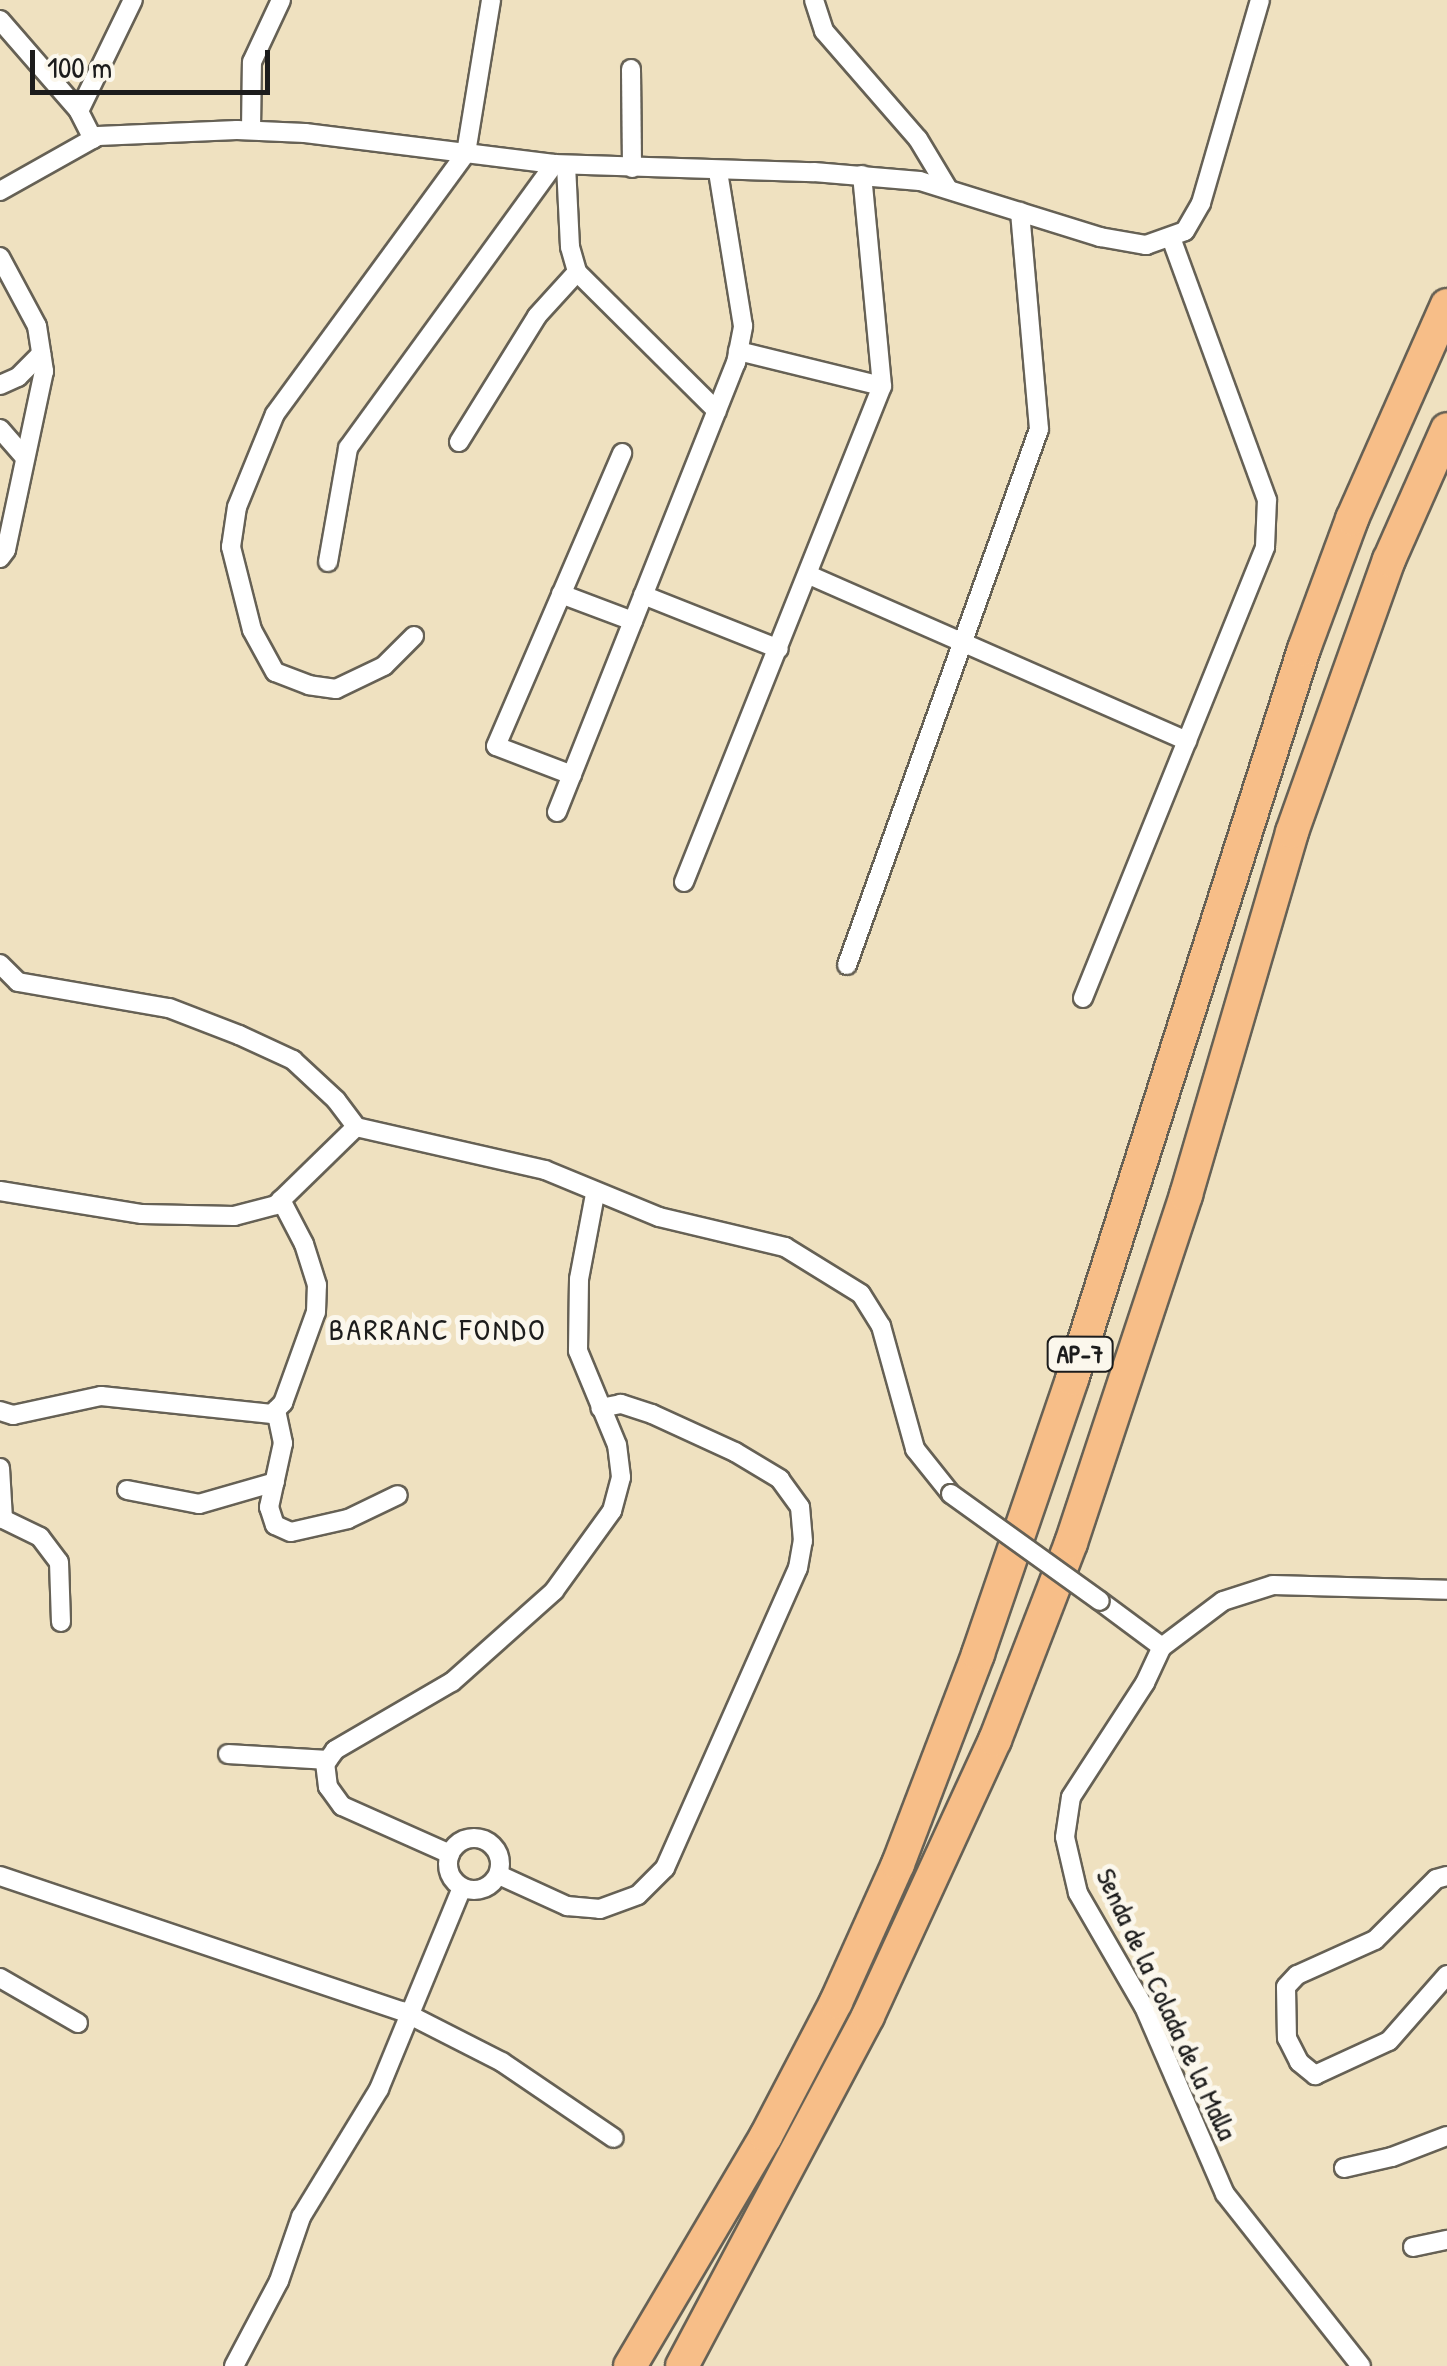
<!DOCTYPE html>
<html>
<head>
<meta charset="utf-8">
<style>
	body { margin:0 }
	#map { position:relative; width:1447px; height:2366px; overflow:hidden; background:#efe1c0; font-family:"Patrick Hand",sans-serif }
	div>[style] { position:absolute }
	.roads { filter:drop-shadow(2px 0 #666155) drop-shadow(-2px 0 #666155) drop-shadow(0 2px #666155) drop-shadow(0 -2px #666155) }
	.minor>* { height:18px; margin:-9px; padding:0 9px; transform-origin:9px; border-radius:9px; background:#fff }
	.minor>.ring { margin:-9px; padding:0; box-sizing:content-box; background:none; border:18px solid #fff; border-radius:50% }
	.motorway>* { height:32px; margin:-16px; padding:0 16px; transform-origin:16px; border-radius:16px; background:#f7be88 }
	.bridges { filter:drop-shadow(2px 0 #666155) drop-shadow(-2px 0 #666155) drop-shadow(0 2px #666155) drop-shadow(0 -2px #666155) }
	.minor-bridge>* { height:18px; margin:-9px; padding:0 9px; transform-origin:9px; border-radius:9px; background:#fff }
	span { translate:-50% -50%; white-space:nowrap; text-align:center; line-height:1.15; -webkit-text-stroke:10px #fbf7ec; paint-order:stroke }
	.shield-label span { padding:2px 8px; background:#fbf7ec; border:2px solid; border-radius:8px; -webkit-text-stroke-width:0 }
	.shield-label { font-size:25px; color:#1c1c1c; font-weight:700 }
	.street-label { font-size:28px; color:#1c1c1c }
	.neighbourhood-label { font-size:30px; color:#1c1c1c; letter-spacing:2.5px }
	.scale { position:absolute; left:30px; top:50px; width:240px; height:45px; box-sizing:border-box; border:5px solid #1c1c1c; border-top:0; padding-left:12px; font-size:30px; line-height:35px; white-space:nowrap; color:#1c1c1c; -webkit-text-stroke:8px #fbf7ec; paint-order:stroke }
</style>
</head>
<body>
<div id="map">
	<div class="roads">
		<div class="minor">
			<div style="left:814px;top:0;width:33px;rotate:72deg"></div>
			<div style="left:824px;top:31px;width:143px;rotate:49deg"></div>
			<div style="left:918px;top:139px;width:58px;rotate:59deg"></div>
			<div style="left:0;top:20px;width:121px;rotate:49deg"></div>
			<div style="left:631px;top:69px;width:99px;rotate:89.4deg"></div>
			<div style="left:251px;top:130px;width:68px;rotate:-89.2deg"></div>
			<div style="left:252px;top:62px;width:68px;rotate:-64.9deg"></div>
			<div style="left:93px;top:139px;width:31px;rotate:-117deg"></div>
			<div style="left:79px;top:111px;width:123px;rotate:-64.1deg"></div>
			<div style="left:566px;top:165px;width:82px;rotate:87.2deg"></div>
			<div style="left:570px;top:247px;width:26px;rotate:74deg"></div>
			<div style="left:577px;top:272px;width:197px;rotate:44.8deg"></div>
			<div style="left:0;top:191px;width:112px;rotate:-29.3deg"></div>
			<div style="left:98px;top:136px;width:139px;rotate:-2.5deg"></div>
			<div style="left:237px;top:130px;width:68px;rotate:2.5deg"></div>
			<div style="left:305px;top:133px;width:251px;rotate:7.1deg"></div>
			<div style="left:554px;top:164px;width:260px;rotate:1.8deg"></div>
			<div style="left:814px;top:172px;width:106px;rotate:4.9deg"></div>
			<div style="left:920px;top:181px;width:189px;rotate:17.3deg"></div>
			<div style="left:1100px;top:237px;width:47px;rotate:9.9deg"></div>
			<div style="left:1146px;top:245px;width:41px;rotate:-19.7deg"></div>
			<div style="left:1185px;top:231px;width:32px;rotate:-60deg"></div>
			<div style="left:1201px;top:203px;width:211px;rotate:-73.8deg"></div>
			<div style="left:0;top:257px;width:78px;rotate:61.8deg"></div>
			<div style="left:37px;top:326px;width:46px;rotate:81.2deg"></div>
			<div style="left:44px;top:371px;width:183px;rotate:102deg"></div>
			<div style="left:6px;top:550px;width:10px;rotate:127deg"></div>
			<div style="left:738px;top:351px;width:148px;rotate:13.7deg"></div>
			<div style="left:0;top:385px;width:20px;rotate:-24deg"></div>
			<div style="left:18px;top:377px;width:33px;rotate:-45deg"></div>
			<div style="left:0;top:429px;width:37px;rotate:49deg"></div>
			<div style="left:459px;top:442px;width:148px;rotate:-58.2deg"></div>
			<div style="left:537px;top:316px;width:59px;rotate:-47.7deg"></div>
			<div style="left:328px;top:562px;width:116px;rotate:-80deg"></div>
			<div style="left:348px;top:448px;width:351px;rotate:-54deg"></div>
			<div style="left:809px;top:575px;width:413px;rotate:23.7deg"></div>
			<div style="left:561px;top:594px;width:77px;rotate:20.6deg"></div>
			<div style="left:643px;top:595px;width:146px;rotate:21.7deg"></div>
			<div style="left:414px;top:636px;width:42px;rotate:135deg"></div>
			<div style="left:384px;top:666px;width:53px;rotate:154.4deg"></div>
			<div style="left:336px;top:689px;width:27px;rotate:-172deg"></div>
			<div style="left:309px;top:685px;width:36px;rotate:-159deg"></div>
			<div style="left:275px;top:672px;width:48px;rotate:-118.7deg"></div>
			<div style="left:252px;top:630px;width:86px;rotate:-104.2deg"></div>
			<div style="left:231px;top:547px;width:40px;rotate:-81.5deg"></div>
			<div style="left:237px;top:507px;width:100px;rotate:-67.8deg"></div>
			<div style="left:275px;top:414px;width:323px;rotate:-53.8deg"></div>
			<div style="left:466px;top:153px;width:155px;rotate:-80.7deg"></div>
			<div style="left:572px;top:775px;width:81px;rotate:-159.1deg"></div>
			<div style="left:496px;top:746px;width:319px;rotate:-66.7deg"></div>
			<div style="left:557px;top:812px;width:483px;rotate:-68.3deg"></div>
			<div style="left:736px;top:363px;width:38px;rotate:-79deg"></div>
			<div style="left:743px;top:326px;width:157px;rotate:-99.2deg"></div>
			<div style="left:684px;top:882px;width:534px;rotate:-68.24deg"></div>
			<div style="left:882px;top:386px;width:212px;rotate:-95.4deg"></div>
			<div style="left:0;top:964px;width:25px;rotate:45deg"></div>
			<div style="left:18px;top:982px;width:153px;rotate:9.8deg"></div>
			<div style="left:169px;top:1008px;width:75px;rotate:21.1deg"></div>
			<div style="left:239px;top:1035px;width:60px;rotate:24.8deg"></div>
			<div style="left:293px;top:1060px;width:59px;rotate:42.9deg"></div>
			<div style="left:336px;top:1100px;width:34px;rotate:53deg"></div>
			<div style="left:356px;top:1127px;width:194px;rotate:12.8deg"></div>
			<div style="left:545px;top:1170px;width:123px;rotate:22.4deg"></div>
			<div style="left:659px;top:1217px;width:130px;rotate:13.4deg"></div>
			<div style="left:785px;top:1247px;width:89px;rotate:31.7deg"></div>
			<div style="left:861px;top:1294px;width:38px;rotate:58deg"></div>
			<div style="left:881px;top:1326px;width:128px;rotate:74.5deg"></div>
			<div style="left:915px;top:1449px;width:58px;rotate:51.3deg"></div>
			<div style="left:847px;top:965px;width:569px;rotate:-70.29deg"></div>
			<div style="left:1039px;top:429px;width:218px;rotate:-95deg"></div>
			<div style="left:1083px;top:998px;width:486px;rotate:-68deg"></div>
			<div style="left:1265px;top:547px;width:47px;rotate:-87.6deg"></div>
			<div style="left:1267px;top:500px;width:280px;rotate:-110.1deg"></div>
			<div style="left:0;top:1191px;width:144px;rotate:9.2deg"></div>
			<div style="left:142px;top:1214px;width:92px;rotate:1.2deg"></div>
			<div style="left:234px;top:1216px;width:43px;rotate:-14.7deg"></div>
			<div style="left:276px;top:1205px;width:112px;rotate:-44.3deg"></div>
			<div style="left:276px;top:1410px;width:34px;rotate:78deg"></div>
			<div style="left:283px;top:1443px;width:66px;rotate:102.3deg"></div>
			<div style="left:269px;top:1507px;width:19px;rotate:72deg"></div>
			<div style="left:275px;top:1525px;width:17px;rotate:24deg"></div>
			<div style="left:291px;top:1532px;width:58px;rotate:-12.8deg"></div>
			<div style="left:348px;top:1519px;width:55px;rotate:-25.6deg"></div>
			<div style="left:0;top:1411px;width:14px;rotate:17deg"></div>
			<div style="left:13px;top:1415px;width:90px;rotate:-12.2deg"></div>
			<div style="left:101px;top:1396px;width:172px;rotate:6deg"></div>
			<div style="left:272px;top:1414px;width:16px;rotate:-45deg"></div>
			<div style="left:283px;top:1403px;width:97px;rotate:-70.1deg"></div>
			<div style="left:316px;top:1312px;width:27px;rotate:-88deg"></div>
			<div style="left:317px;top:1285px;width:43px;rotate:-107.6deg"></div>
			<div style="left:304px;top:1244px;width:50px;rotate:-117.6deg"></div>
			<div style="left:0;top:1468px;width:51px;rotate:86.6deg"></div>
			<div style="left:3px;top:1519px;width:41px;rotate:25.9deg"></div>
			<div style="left:40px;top:1537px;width:31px;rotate:53deg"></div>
			<div style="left:59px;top:1562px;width:60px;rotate:88.1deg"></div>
			<div style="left:127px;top:1490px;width:73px;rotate:11deg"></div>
			<div style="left:199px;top:1504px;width:79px;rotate:-16.1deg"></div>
			<div style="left:1100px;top:1601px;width:77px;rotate:36.6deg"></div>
			<div style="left:228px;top:1754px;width:100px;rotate:3.4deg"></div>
			<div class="ring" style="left:448px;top:1838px;width:34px;height:34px"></div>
			<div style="left:450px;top:1854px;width:118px;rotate:-156deg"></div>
			<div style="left:342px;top:1806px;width:24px;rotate:-126deg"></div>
			<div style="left:328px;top:1787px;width:23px;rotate:-97deg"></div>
			<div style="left:325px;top:1764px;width:17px;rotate:-54deg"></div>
			<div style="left:335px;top:1750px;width:135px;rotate:-30.2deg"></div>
			<div style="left:452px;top:1682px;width:137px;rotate:-41.7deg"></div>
			<div style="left:554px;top:1591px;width:99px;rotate:-54.1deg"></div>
			<div style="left:612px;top:1511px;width:35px;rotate:-75deg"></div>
			<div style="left:621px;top:1477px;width:32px;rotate:-97deg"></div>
			<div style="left:617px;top:1445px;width:102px;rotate:-112.5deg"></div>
			<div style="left:578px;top:1351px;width:72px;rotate:-89.2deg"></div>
			<div style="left:579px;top:1279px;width:86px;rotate:-79.3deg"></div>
			<div style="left:499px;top:1875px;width:75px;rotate:24.5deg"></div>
			<div style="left:567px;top:1906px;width:33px;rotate:5deg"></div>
			<div style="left:600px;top:1909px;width:40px;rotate:-20.2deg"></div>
			<div style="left:638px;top:1895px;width:38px;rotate:-45deg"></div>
			<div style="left:665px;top:1868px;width:328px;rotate:-66.1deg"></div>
			<div style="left:798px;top:1568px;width:27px;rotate:-80deg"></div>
			<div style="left:803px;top:1541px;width:34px;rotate:-95deg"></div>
			<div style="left:800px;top:1507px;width:34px;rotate:-126deg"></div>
			<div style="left:780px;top:1479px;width:52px;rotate:-149deg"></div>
			<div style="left:735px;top:1452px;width:91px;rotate:-155.4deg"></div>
			<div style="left:652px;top:1414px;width:33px;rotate:-162deg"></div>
			<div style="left:621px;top:1404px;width:21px;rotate:169deg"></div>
			<div style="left:0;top:1876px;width:424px;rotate:18.6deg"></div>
			<div style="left:402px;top:2011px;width:112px;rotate:27deg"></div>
			<div style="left:502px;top:2062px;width:135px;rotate:34.2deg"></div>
			<div style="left:1447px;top:1876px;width:11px;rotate:165deg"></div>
			<div style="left:1436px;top:1879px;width:86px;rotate:135deg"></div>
			<div style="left:1375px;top:1940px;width:85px;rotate:155.8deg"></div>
			<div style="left:1297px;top:1975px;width:16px;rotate:133deg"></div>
			<div style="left:1286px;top:1987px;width:51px;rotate:88.9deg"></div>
			<div style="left:1287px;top:2038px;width:27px;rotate:63deg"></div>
			<div style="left:1299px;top:2062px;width:21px;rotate:39deg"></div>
			<div style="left:1315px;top:2075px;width:81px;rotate:-24.7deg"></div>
			<div style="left:1389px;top:2041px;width:88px;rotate:-48.7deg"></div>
			<div style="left:0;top:1978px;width:90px;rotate:30deg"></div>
			<div style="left:1344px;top:2168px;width:49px;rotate:-12.9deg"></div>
			<div style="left:1392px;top:2157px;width:59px;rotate:-20.9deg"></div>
			<div style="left:1413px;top:2247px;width:35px;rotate:-12deg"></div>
			<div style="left:234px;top:2366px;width:96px;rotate:-62.1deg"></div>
			<div style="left:279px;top:2281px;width:68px;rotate:-71deg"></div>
			<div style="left:301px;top:2217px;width:150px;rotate:-58.6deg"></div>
			<div style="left:379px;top:2089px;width:217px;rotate:-67.6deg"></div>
			<div style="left:1361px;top:2366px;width:219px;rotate:-128.3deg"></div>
			<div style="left:1225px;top:2194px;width:204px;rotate:-113.4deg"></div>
			<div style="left:1144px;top:2007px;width:132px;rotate:-120.1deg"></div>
			<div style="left:1078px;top:1893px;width:57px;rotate:-103.1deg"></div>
			<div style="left:1065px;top:1837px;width:40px;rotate:-81.5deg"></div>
			<div style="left:1071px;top:1797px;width:136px;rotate:-57deg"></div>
			<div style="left:1145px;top:1683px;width:40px;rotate:-65deg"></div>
			<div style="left:1162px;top:1647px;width:76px;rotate:-37deg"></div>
			<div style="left:1223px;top:1601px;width:52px;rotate:-17.7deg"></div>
			<div style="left:1273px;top:1585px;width:174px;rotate:1.6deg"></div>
		</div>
		<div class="motorway">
			<div style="left:630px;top:2366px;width:267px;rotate:-59.4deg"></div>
			<div style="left:766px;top:2136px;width:151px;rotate:-62.4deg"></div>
			<div style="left:836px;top:2002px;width:151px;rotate:-65.8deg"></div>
			<div style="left:898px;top:1864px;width:225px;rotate:-69.1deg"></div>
			<div style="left:978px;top:1654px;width:291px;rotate:-71.1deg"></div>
			<div style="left:1072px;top:1379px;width:766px;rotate:-72.37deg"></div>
			<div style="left:1304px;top:649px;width:139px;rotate:-69.7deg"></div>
			<div style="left:1352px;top:519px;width:234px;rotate:-66.1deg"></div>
			<div style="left:682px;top:2366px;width:396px;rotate:-62deg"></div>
			<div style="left:868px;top:2016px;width:304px;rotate:-65.3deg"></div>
			<div style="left:995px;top:1740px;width:211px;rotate:-68.9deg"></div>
			<div style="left:1071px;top:1543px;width:367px;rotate:-71.7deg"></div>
			<div style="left:1186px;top:1195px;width:378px;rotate:-73.7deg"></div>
			<div style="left:1292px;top:832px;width:289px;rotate:-70.4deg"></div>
			<div style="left:1389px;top:560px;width:143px;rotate:-66.1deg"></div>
		</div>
	</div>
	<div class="bridges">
		<div class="minor-bridge">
			<div style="left:951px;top:1494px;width:183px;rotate:35.7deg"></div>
		</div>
	</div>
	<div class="shield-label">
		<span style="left:1080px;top:1354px">AP-7</span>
	</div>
	<div class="street-label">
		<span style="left:1167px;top:2004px;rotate:65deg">Senda de la Colada de la Malla</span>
	</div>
	<div class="neighbourhood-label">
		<span style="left:438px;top:1329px">BARRANC FONDO</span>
	</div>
	<div class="scale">100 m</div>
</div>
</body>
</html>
